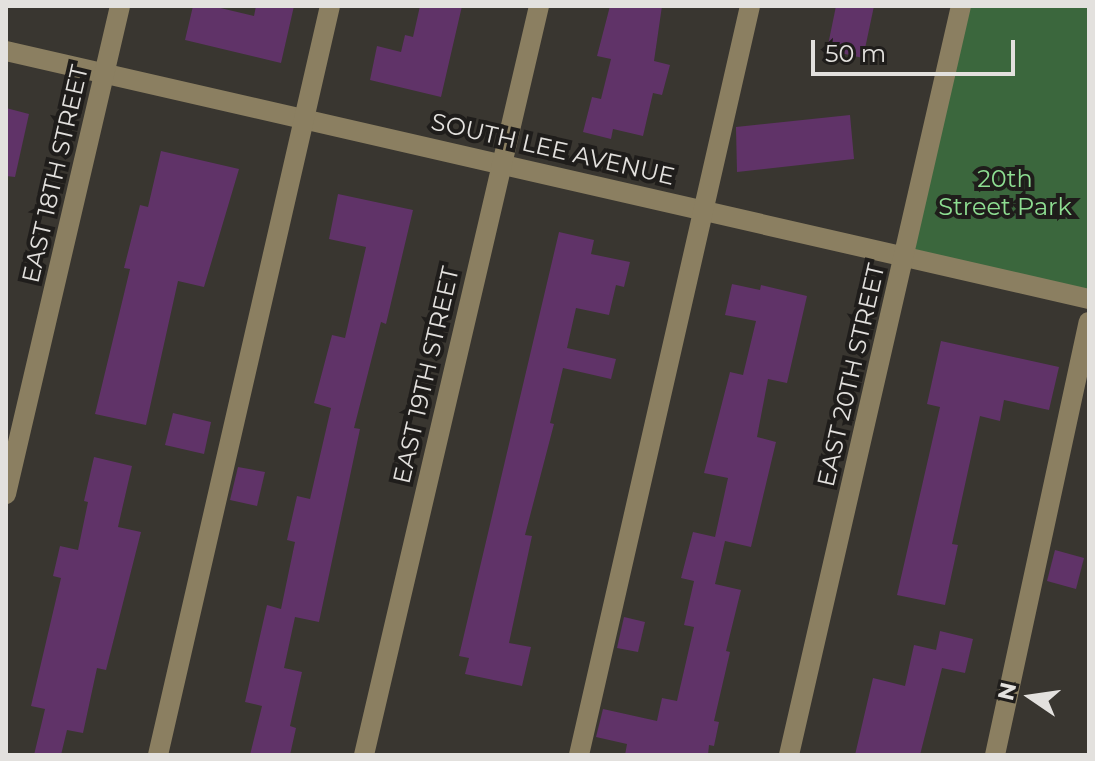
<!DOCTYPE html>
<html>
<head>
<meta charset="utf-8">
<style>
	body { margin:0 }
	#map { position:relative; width:1095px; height:761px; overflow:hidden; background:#393630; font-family:Montserrat,sans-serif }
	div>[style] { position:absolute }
	.green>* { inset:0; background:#3b673d }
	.building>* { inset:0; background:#603368 }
	.minor>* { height:20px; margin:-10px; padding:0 10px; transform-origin:10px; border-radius:10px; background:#8b7f61 }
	span { translate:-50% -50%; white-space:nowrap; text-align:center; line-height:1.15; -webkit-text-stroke:8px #1f1d1b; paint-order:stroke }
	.street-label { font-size:24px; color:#e3e1de }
	.park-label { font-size:24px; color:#8ede92 }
	.frame { position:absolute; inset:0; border:8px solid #e3e1de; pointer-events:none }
	.north { position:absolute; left:991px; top:657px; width:80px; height:80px; -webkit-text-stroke:6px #1f1d1b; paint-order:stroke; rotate:283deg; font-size:22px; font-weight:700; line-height:32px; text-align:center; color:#e3e1de }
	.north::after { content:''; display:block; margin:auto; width:28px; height:36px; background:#e3e1de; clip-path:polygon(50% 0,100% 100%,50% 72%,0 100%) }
	.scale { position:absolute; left:811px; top:40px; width:204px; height:36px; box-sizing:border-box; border:4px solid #e3e1de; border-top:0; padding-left:10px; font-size:24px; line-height:28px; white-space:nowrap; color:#e3e1de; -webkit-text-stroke:6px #1f1d1b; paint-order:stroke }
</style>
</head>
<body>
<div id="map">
	<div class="green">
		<div style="clip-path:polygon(961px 6px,1089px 6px,1089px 299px,904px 258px)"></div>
	</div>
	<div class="building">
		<div style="clip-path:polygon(193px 6px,212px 6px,254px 16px,256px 6px,294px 6px,281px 63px,185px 40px)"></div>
		<div style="clip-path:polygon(420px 6px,462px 6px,441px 97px,370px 80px,377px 46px,401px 52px,405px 35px,413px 37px)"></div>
		<div style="clip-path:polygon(610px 6px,662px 6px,654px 61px,670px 65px,662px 95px,653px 93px,643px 136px,613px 129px,611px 139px,583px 132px,592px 97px,601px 99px,611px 59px,597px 56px)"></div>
		<div style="clip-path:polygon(836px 6px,874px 6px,863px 58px,827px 50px)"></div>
		<div style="clip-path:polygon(6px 108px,29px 114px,15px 177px,6px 176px)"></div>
		<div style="clip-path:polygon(850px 115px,854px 159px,737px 172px,736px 127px)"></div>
		<div style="clip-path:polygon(161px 151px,239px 169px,204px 287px,178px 281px,146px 425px,95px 414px,130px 269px,124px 268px,140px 205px,148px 207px)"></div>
		<div style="clip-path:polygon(338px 194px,413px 210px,386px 324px,381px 322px,354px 428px,360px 429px,319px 622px,295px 617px,284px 668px,302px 672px,290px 726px,296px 728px,290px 755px,250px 755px,262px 706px,245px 702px,267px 605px,281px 609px,295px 542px,287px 540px,297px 496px,310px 499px,331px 408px,314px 403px,332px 335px,345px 338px,366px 247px,329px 239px)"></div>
		<div style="clip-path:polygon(559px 232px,594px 240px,591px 254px,630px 262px,624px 287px,616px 285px,609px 315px,576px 308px,567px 348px,616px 359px,611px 379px,563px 368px,550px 423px,554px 424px,525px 535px,532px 536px,509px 643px,531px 647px,522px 686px,465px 674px,469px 658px,459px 656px)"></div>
		<div style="clip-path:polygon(732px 284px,760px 290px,761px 285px,807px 296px,787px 383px,768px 379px,757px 437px,776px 442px,751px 547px,725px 541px,715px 584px,741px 590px,726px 651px,730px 652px,714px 721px,719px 722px,714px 746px,709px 745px,708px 755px,625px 755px,627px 744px,596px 737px,603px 709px,657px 721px,662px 698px,677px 701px,694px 627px,684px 625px,694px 581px,681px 578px,693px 532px,715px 537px,728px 478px,704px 473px,730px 372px,743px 375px,756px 321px,725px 315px)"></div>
		<div style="clip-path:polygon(941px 341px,1059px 367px,1049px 410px,1004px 400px,1000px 421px,980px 416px,952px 544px,958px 545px,945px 605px,897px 595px,940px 407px,927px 404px)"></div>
		<div style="clip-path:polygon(173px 413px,211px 422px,204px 454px,165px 445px)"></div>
		<div style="clip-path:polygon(94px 457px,132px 466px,118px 527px,141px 532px,106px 670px,97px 668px,83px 733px,67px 730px,61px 755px,34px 755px,45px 709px,31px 706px,61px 578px,53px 576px,60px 546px,78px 550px,88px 502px,84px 501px)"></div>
		<div style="clip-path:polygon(238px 467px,265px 472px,257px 506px,230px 500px)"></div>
		<div style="clip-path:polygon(1055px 550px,1084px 558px,1076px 589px,1047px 581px)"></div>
		<div style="clip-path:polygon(624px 617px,645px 622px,638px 652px,617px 648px)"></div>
		<div style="clip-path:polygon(940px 631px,973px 639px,965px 673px,942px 668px,920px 755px,855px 755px,873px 678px,905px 686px,914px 645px,936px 650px)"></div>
	</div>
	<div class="minor">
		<div style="left:6px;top:51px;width:1111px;rotate:12.9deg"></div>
		<div style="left:6px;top:494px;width:501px;rotate:-76.85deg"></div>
		<div style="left:158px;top:755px;width:768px;rotate:-77.07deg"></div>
		<div style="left:364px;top:755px;width:769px;rotate:-76.85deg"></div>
		<div style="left:579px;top:755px;width:768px;rotate:-77.14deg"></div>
		<div style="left:789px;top:755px;width:768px;rotate:-77.07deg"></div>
		<div style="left:995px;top:755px;width:443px;rotate:-77.8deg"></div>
	</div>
	<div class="street-label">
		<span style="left:553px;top:149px;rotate:13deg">SOUTH LEE AVENUE</span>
		<span style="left:55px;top:174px;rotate:-77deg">EAST 18TH STREET</span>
		<span style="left:426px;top:375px;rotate:-77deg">EAST 19TH STREET</span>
		<span style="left:851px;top:375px;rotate:-77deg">EAST 20TH STREET</span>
	</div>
	<div class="park-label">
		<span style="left:1005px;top:193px">20th<br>Street Park</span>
	</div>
	<div class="frame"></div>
	<div class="north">N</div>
	<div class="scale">50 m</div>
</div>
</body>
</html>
